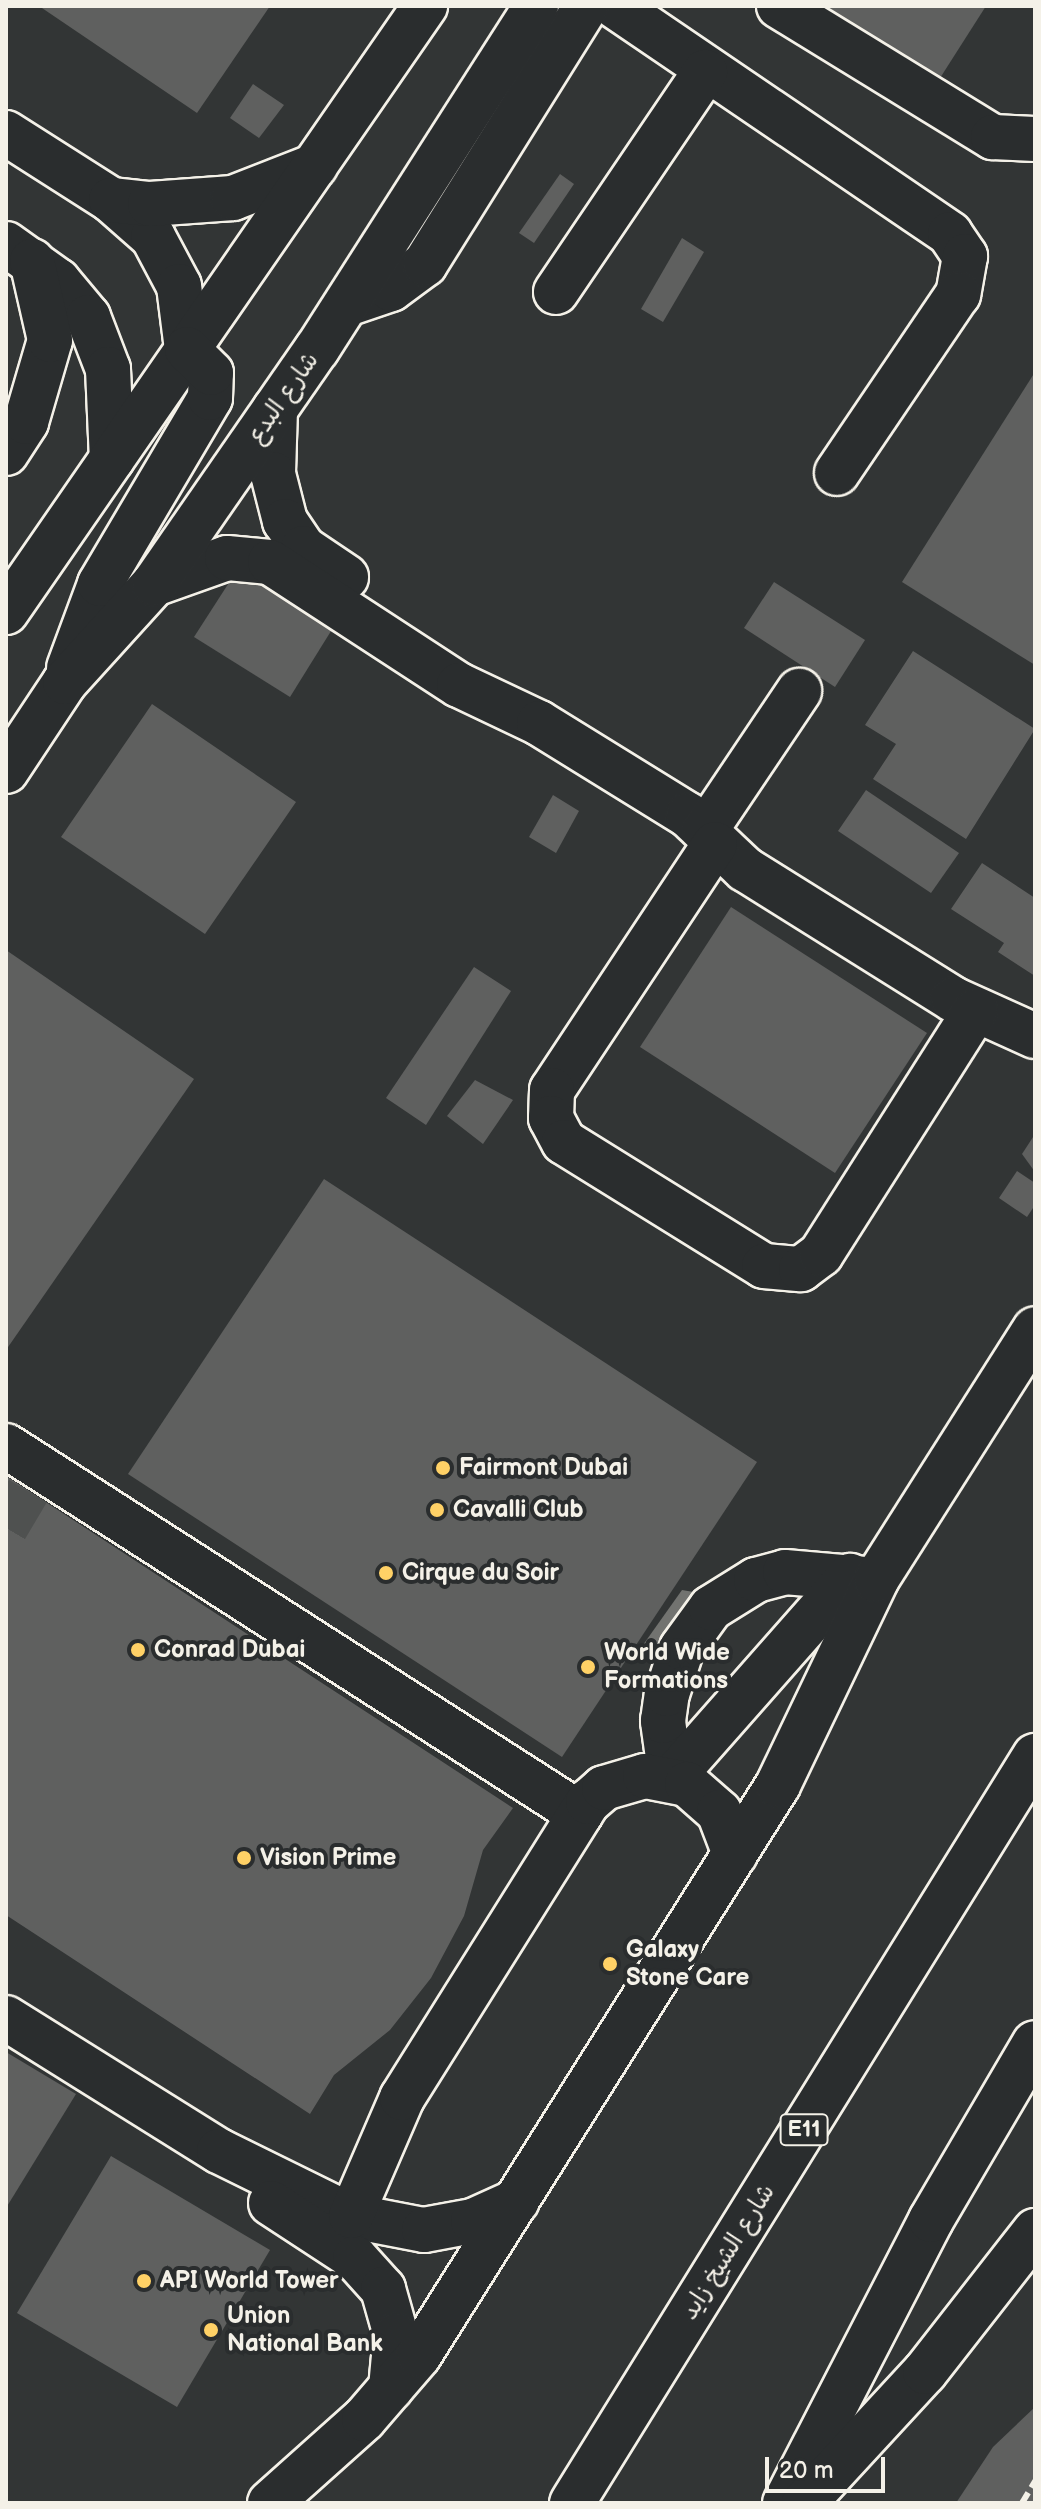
<!DOCTYPE html>
<html>
<head>
<meta charset="utf-8">
<style>
	body { margin:0 }
	#map { position:relative; width:1041px; height:2509px; overflow:hidden; background:#323535; font-family:"Balsamiq Sans","Playpen Sans Arabic",sans-serif }
	div>[style] { position:absolute }
	.water>* { inset:0; background:#727370 }
	.building>* { inset:0; background:#5f605f }
	.minor-tunnel>* { height:44px; margin-top:-22px; transform-origin:0; background:repeating-linear-gradient(90deg,#4f5150 0 44px,transparent 0 66px) }
	.roads { filter:drop-shadow(2px 0 #f4f1e8) drop-shadow(-2px 0 #f4f1e8) drop-shadow(0 2px #f4f1e8) drop-shadow(0 -2px #f4f1e8) }
	.minor>* { height:44px; margin:-22px; padding:0 22px; transform-origin:22px; border-radius:22px; background:#2a2d2e }
	.major>* { height:44px; margin:-22px; padding:0 22px; transform-origin:22px; border-radius:22px; background:#2a2d2e }
	.highway>* { height:44px; margin:-22px; padding:0 22px; transform-origin:22px; border-radius:22px; background:#2a2d2e }
	.rail>* { height:6px; margin-top:-3px; transform-origin:0; background:repeating-linear-gradient(90deg,#f4f1e8 0 12px,transparent 0 18px) }
	.dots>* { width:22px; height:22px; translate:-50% -50%; box-sizing:border-box; border:4px solid #2a2d2e; border-radius:50% }
	span { translate:-50% -50%; white-space:nowrap; text-align:center; line-height:1.15; -webkit-text-stroke:8px #2a2d2e; paint-order:stroke }
	.shield-label span { padding:2px 6px; background:#2a2d2e; border:2px solid; border-radius:6px; -webkit-text-stroke-width:0 }
	.shield-label { font-size:22px; color:#f4f1e8; font-weight:700 }
	.street-label { font-size:24px; color:#f4f1e8 }
	.poi-label { font-size:24px; color:#f4f1e8; font-weight:700 }
	.left { translate:0 -50%; text-align:left }
	.frame { position:absolute; inset:0; border:8px solid #f4f1e8; pointer-events:none }
	.scale { position:absolute; left:765px; top:2457px; width:120px; height:36px; box-sizing:border-box; border:4px solid #f4f1e8; border-top:0; padding-left:10px; font-size:24px; line-height:28px; white-space:nowrap; color:#f4f1e8; -webkit-text-stroke:6px #2a2d2e; paint-order:stroke }
</style>
</head>
<body>
<div id="map">
	<div class="water">
		<div style="clip-path:polygon(682px 1590px,705px 1594px,677px 1678px,638px 1652px)"></div>
	</div>
	<div class="building">
		<div style="clip-path:polygon(39px 6px,270px 6px,197px 113px)"></div>
		<div style="clip-path:polygon(778px 6px,986px 6px,926px 100px)"></div>
		<div style="clip-path:polygon(253px 84px,284px 105px,259px 138px,230px 118px)"></div>
		<div style="clip-path:polygon(560px 174px,574px 184px,534px 243px,519px 233px)"></div>
		<div style="clip-path:polygon(682px 238px,704px 252px,663px 322px,641px 309px)"></div>
		<div style="clip-path:polygon(1035px 372px,1035px 665px,902px 582px)"></div>
		<div style="clip-path:polygon(241px 564px,336px 623px,290px 697px,194px 637px)"></div>
		<div style="clip-path:polygon(774px 582px,865px 640px,835px 687px,744px 628px)"></div>
		<div style="clip-path:polygon(913px 651px,1035px 729px,966px 839px,873px 779px,896px 744px,865px 725px)"></div>
		<div style="clip-path:polygon(152px 704px,296px 802px,205px 934px,61px 837px)"></div>
		<div style="clip-path:polygon(866px 790px,959px 853px,931px 893px,838px 831px)"></div>
		<div style="clip-path:polygon(553px 795px,579px 811px,556px 853px,529px 837px)"></div>
		<div style="clip-path:polygon(982px 863px,1035px 898px,1035px 976px,998px 952px,1004px 943px,951px 909px)"></div>
		<div style="clip-path:polygon(731px 907px,927px 1033px,835px 1173px,640px 1047px)"></div>
		<div style="clip-path:polygon(6px 950px,194px 1079px,6px 1350px)"></div>
		<div style="clip-path:polygon(474px 967px,511px 991px,426px 1125px,386px 1098px)"></div>
		<div style="clip-path:polygon(475px 1080px,513px 1100px,483px 1144px,447px 1116px)"></div>
		<div style="clip-path:polygon(1035px 1134px,1035px 1172px,1022px 1154px)"></div>
		<div style="clip-path:polygon(1017px 1171px,1035px 1183px,1035px 1205px,1027px 1217px,999px 1198px)"></div>
		<div style="clip-path:polygon(324px 1179px,757px 1462px,562px 1757px,128px 1474px)"></div>
		<div style="clip-path:polygon(6px 1476px,513px 1808px,483px 1850px,464px 1916px,431px 1978px,390px 2030px,334px 2075px,310px 2114px,6px 1915px)"></div>
		<div style="clip-path:polygon(6px 2052px,76px 2094px,6px 2208px)"></div>
		<div style="clip-path:polygon(111px 2156px,270px 2250px,177px 2407px,17px 2313px)"></div>
		<div style="clip-path:polygon(1035px 2407px,1035px 2503px,956px 2503px,993px 2447px)"></div>
	</div>
	<div class="minor-tunnel">
		<div style="left:6px;top:1528px;width:43px;rotate:-59.3deg"></div>
	</div>
	<div class="roads">
		<div class="minor">
			<div style="left:615px;top:6px;width:405px;rotate:34.2deg"></div>
			<div style="left:950px;top:234px;width:27px;rotate:56deg"></div>
			<div style="left:965px;top:256px;width:39px;rotate:100deg"></div>
			<div style="left:958px;top:294px;width:216px;rotate:124.1deg"></div>
			<div style="left:779px;top:6px;width:251px;rotate:31.5deg"></div>
			<div style="left:993px;top:137px;width:42px;rotate:2.7deg"></div>
			<div style="left:6px;top:133px;width:125px;rotate:32.5deg"></div>
			<div style="left:111px;top:200px;width:56px;rotate:41.4deg"></div>
			<div style="left:153px;top:237px;width:55px;rotate:62deg"></div>
			<div style="left:179px;top:286px;width:64px;rotate:82.8deg"></div>
			<div style="left:111px;top:200px;width:39px;rotate:6deg"></div>
			<div style="left:150px;top:204px;width:83px;rotate:-4.1deg"></div>
			<div style="left:233px;top:198px;width:88px;rotate:-21.3deg"></div>
			<div style="left:6px;top:244px;width:64px;rotate:35.4deg"></div>
			<div style="left:58px;top:281px;width:47px;rotate:50.2deg"></div>
			<div style="left:88px;top:317px;width:56px;rotate:69deg"></div>
			<div style="left:108px;top:369px;width:90px;rotate:87.5deg"></div>
			<div style="left:556px;top:292px;width:266px;rotate:-55.9deg"></div>
			<div style="left:347px;top:304px;width:46px;rotate:-18.8deg"></div>
			<div style="left:391px;top:289px;width:42px;rotate:-36.3deg"></div>
			<div style="left:425px;top:264px;width:304px;rotate:-58deg"></div>
			<div style="left:275px;top:409px;width:65px;rotate:91.8deg"></div>
			<div style="left:273px;top:474px;width:49px;rotate:75.7deg"></div>
			<div style="left:285px;top:521px;width:32px;rotate:56deg"></div>
			<div style="left:303px;top:548px;width:52px;rotate:34deg"></div>
			<div style="left:6px;top:453px;width:37px;rotate:-57deg"></div>
			<div style="left:26px;top:422px;width:85px;rotate:-73.7deg"></div>
			<div style="left:50px;top:340px;width:81px;rotate:-102.8deg"></div>
			<div style="left:154px;top:584px;width:77px;rotate:-19.6deg"></div>
			<div style="left:227px;top:558px;width:43px;rotate:5.3deg"></div>
			<div style="left:270px;top:562px;width:225px;rotate:33.1deg"></div>
			<div style="left:459px;top:685px;width:89px;rotate:25.4deg"></div>
			<div style="left:539px;top:723px;width:175px;rotate:31.7deg"></div>
			<div style="left:688px;top:815px;width:79px;rotate:43.5deg"></div>
			<div style="left:745px;top:869px;width:245px;rotate:32deg"></div>
			<div style="left:953px;top:999px;width:90px;rotate:24.3deg"></div>
			<div style="left:705px;top:831px;width:169px;rotate:-56.1deg"></div>
			<div style="left:715px;top:844px;width:295px;rotate:123.5deg"></div>
			<div style="left:552px;top:1090px;width:28px;rotate:92deg"></div>
			<div style="left:551px;top:1118px;width:27px;rotate:62deg"></div>
			<div style="left:564px;top:1142px;width:235px;rotate:31.8deg"></div>
			<div style="left:764px;top:1266px;width:37px;rotate:5deg"></div>
			<div style="left:801px;top:1269px;width:25px;rotate:-37deg"></div>
			<div style="left:821px;top:1254px;width:288px;rotate:-57.6deg"></div>
			<div style="left:6px;top:1446px;width:682px;rotate:32.66deg"></div>
			<div style="left:671px;top:1779px;width:59px;rotate:-97.9deg"></div>
			<div style="left:663px;top:1721px;width:27px;rotate:-82deg"></div>
			<div style="left:667px;top:1694px;width:48px;rotate:-71.9deg"></div>
			<div style="left:682px;top:1648px;width:49px;rotate:-54.1deg"></div>
			<div style="left:711px;top:1608px;width:53px;rotate:-31.9deg"></div>
			<div style="left:756px;top:1580px;width:30px;rotate:-15deg"></div>
			<div style="left:785px;top:1572px;width:91px;rotate:5deg"></div>
			<div style="left:671px;top:1779px;width:271px;rotate:-48.6deg"></div>
			<div style="left:6px;top:2018px;width:251px;rotate:32deg"></div>
			<div style="left:219px;top:2151px;width:147px;rotate:26.2deg"></div>
			<div style="left:351px;top:2216px;width:74px;rotate:10.9deg"></div>
			<div style="left:424px;top:2230px;width:50px;rotate:-10.4deg"></div>
			<div style="left:473px;top:2221px;width:48px;rotate:-24.4deg"></div>
			<div style="left:271px;top:2203px;width:100px;rotate:33.2deg"></div>
			<div style="left:355px;top:2258px;width:42px;rotate:47.9deg"></div>
			<div style="left:383px;top:2289px;width:48px;rotate:74.2deg"></div>
			<div style="left:396px;top:2335px;width:53px;rotate:95.4deg"></div>
			<div style="left:351px;top:2216px;width:129px;rotate:-66.6deg"></div>
			<div style="left:402px;top:2098px;width:350px;rotate:-57.9deg"></div>
			<div style="left:588px;top:1802px;width:21px;rotate:-41deg"></div>
			<div style="left:604px;top:1788px;width:43px;rotate:-16.3deg"></div>
			<div style="left:645px;top:1776px;width:43px;rotate:10.8deg"></div>
			<div style="left:687px;top:1784px;width:43px;rotate:41.2deg"></div>
			<div style="left:719px;top:1812px;width:45px;rotate:69.1deg"></div>
			<div style="left:270px;top:2503px;width:126px;rotate:-41.8deg"></div>
			<div style="left:364px;top:2419px;width:84px;rotate:-49.3deg"></div>
			<div style="left:419px;top:2355px;width:674px;rotate:-57.8deg"></div>
			<div style="left:778px;top:1785px;width:227px;rotate:-64.4deg"></div>
			<div style="left:876px;top:1580px;width:297px;rotate:-57.6deg"></div>
		</div>
		<div class="major">
			<div style="left:6px;top:612px;width:737px;rotate:-55.34deg"></div>
			<div style="left:69px;top:668px;width:90px;rotate:-69.7deg"></div>
			<div style="left:100px;top:584px;width:216px;rotate:-59.4deg"></div>
			<div style="left:210px;top:398px;width:25px;rotate:-88deg"></div>
			<div style="left:211px;top:373px;width:34px;rotate:-135deg"></div>
			<div style="left:6px;top:771px;width:107px;rotate:-56.5deg"></div>
			<div style="left:65px;top:682px;width:132px;rotate:-47.8deg"></div>
			<div style="left:154px;top:584px;width:286px;rotate:-55.3deg"></div>
			<div style="left:317px;top:349px;width:407px;rotate:-57.4deg"></div>
		</div>
		<div class="highway">
			<div style="left:572px;top:2503px;width:879px;rotate:-58.21deg"></div>
			<div style="left:785px;top:2503px;width:318px;rotate:-62.7deg"></div>
			<div style="left:931px;top:2220px;width:205px;rotate:-59.6deg"></div>
			<div style="left:804px;top:2503px;width:178px;rotate:-47.3deg"></div>
			<div style="left:925px;top:2372px;width:179px;rotate:-52deg"></div>
		</div>
	</div>
	<div class="rail">
		<div style="left:1022px;top:2503px;width:26px;rotate:-59deg"></div>
	</div>
	<div class="dots">
		<div style="left:443px;top:1468px;background:#ffd166"></div>
		<div style="left:437px;top:1510px;background:#ffd166"></div>
		<div style="left:386px;top:1573px;background:#ffd166"></div>
		<div style="left:138px;top:1650px;background:#ffd166"></div>
		<div style="left:588px;top:1667px;background:#ffd166"></div>
		<div style="left:244px;top:1858px;background:#ffd166"></div>
		<div style="left:610px;top:1964px;background:#ffd166"></div>
		<div style="left:144px;top:2281px;background:#ffd166"></div>
		<div style="left:211px;top:2330px;background:#ffd166"></div>
	</div>
	<div class="shield-label">
		<span style="left:804px;top:2130px">E11</span>
	</div>
	<div class="street-label">
		<span style="left:283px;top:398px;rotate:-55deg">شارع البدع</span>
		<span style="left:728px;top:2252px;rotate:-58deg">شارع الشيخ زايد</span>
	</div>
	<div class="poi-label">
		<span class="left" style="left:459px;top:1468px">Fairmont Dubai</span>
		<span class="left" style="left:453px;top:1510px">Cavalli Club</span>
		<span class="left" style="left:402px;top:1573px">Cirque du Soir</span>
		<span class="left" style="left:154px;top:1650px">Conrad Dubai</span>
		<span class="left" style="left:604px;top:1667px">World Wide<br>Formations</span>
		<span class="left" style="left:260px;top:1858px">Vision Prime</span>
		<span class="left" style="left:626px;top:1964px">Galaxy<br>Stone Care</span>
		<span class="left" style="left:160px;top:2281px">API World Tower</span>
		<span class="left" style="left:227px;top:2330px">Union<br>National Bank</span>
	</div>
	<div class="frame"></div>
	<div class="scale">20 m</div>
</div>
</body>
</html>
